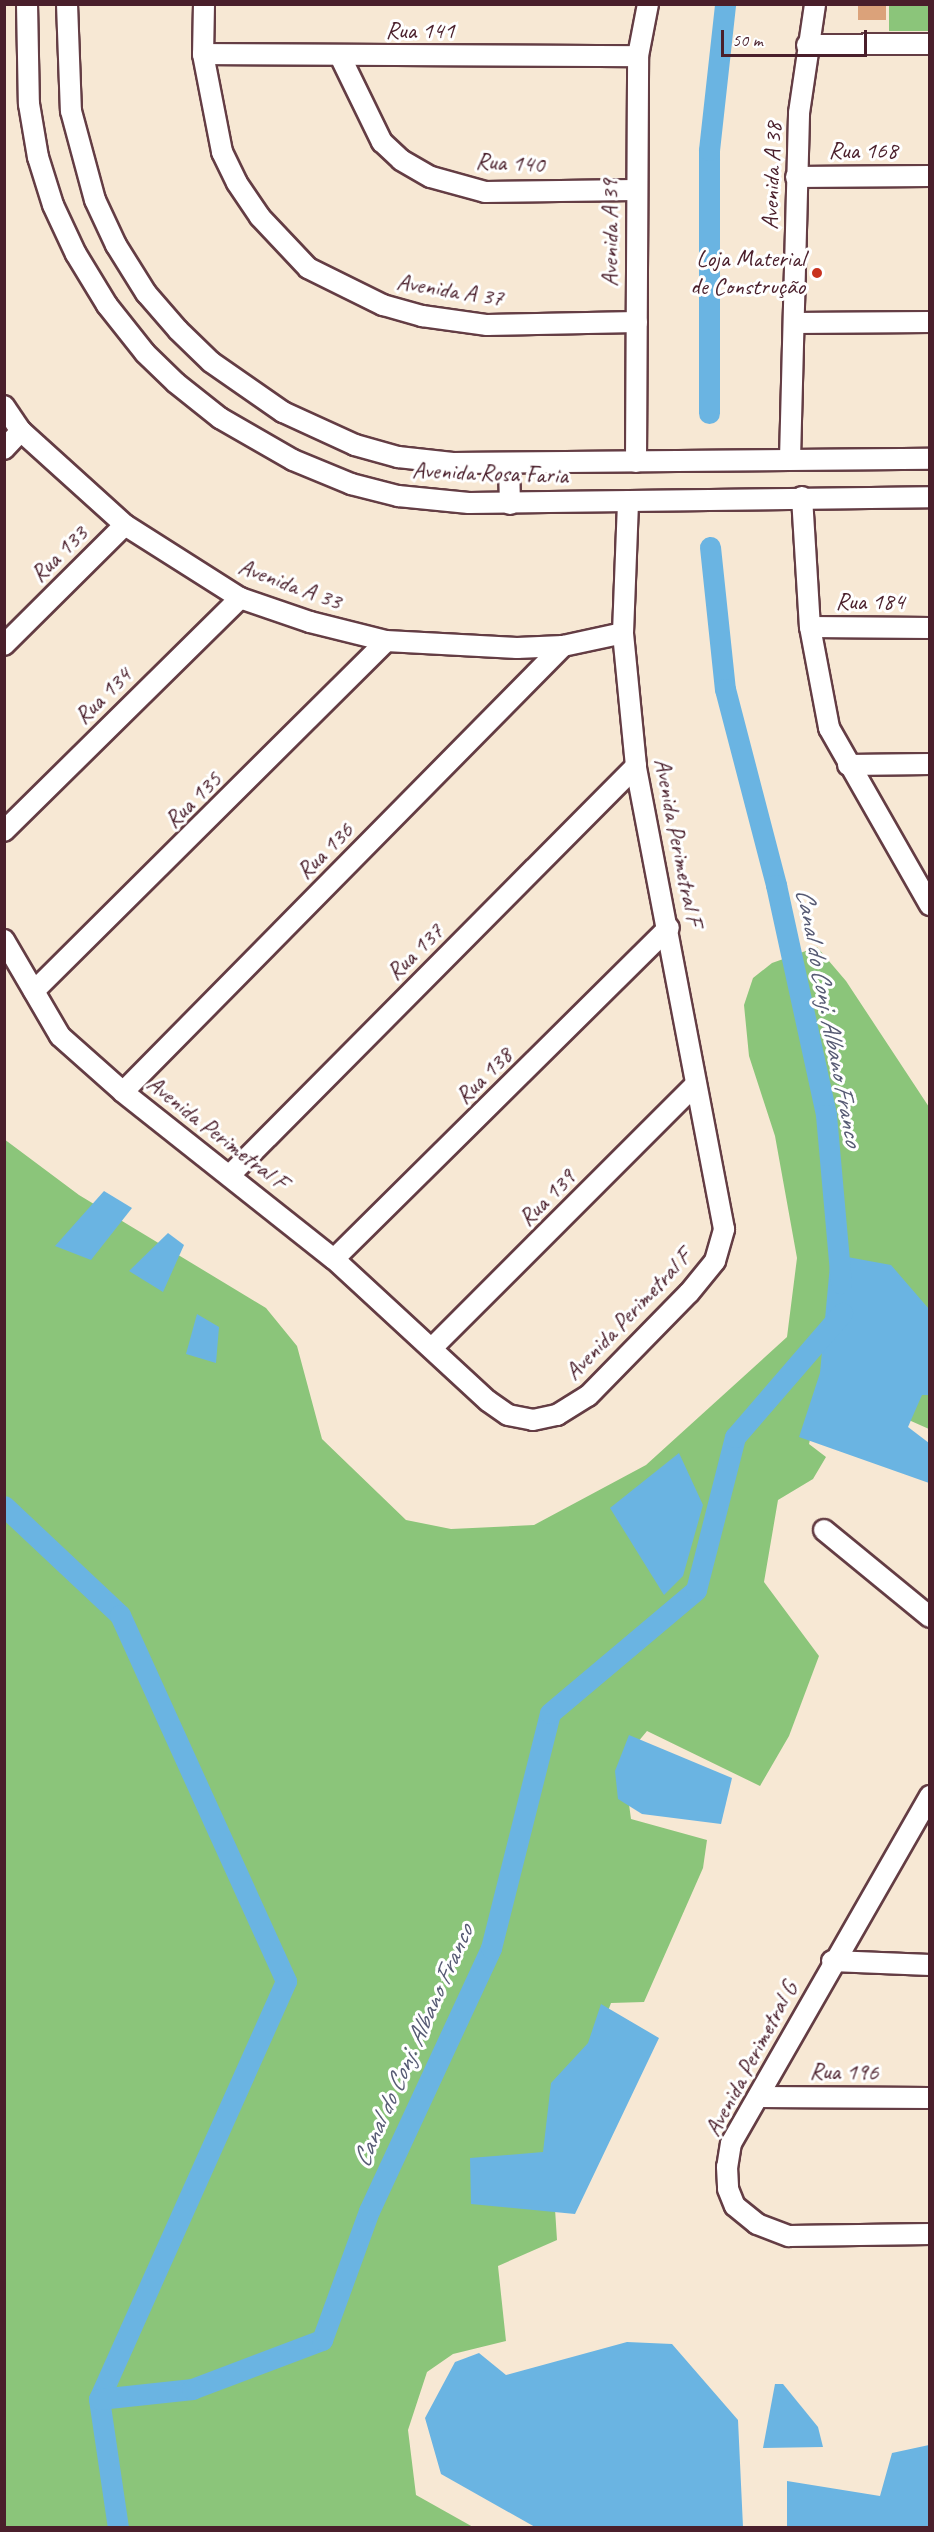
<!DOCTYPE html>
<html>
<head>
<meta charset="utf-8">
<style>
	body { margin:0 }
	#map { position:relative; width:934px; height:2532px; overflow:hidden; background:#f7e8d4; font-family:Caveat,sans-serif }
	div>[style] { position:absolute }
	.green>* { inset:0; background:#8bc57a }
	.water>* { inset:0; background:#6ab4e2 }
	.canal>* { height:21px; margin:-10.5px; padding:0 10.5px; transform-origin:10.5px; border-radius:10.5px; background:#6ab4e2 }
	.building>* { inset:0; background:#dba27a }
	.roads { filter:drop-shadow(2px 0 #643d44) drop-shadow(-2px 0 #643d44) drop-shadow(0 2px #643d44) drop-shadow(0 -2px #643d44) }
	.minor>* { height:20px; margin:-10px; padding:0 10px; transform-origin:10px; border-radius:10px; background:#fff }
	.dots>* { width:16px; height:16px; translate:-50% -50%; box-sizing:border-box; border:3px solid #fff; border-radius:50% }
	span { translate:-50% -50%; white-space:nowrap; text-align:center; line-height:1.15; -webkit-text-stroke:6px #fff; paint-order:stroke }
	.street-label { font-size:24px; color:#4a1f2b }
	.poi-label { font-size:24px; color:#4a1f2b }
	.right { translate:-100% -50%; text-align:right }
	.water-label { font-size:26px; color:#575b74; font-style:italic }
	.frame { position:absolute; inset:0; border:6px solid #4a1f2b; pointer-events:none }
	.scale { position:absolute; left:721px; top:30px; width:146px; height:27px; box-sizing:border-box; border:3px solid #4a1f2b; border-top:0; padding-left:8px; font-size:18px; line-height:21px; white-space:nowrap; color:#4a1f2b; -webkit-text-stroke:4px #fff; paint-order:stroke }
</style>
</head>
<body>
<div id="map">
	<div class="green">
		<div style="clip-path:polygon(889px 5px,929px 5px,929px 31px,889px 31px)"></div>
		<div style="clip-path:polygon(817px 947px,846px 981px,929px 1107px,929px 1429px,857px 1397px,817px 1408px,809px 1444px,826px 1457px,813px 1479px,778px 1500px,764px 1582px,819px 1656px,789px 1736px,760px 1786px,647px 1731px,623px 1760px,631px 1819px,707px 1840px,703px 1868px,644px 2002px,611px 2003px,552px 2162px,557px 2240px,498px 2266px,506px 2341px,453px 2354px,427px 2372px,408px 2430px,416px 2495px,473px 2527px,5px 2527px,4px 1139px,79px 1195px,266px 1308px,297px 1346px,322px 1439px,406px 1520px,451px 1529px,534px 1525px,646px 1465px,787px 1337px,797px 1258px,775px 1136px,749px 1056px,744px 1005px,753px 978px,772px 963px)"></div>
	</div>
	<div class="water">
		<div style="clip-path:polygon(104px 1191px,132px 1208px,91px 1260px,55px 1246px)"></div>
		<div style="clip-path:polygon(168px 1233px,184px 1245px,163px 1292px,129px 1271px)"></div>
		<div style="clip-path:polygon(831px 1254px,891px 1265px,929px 1309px,929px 1395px,922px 1395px,908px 1427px,929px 1443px,929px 1483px,799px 1437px,820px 1373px)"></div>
		<div style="clip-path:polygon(197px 1314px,219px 1327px,216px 1363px,186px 1354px)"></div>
		<div style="clip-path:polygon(679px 1453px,703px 1505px,683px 1576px,664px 1595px,610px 1508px)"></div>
		<div style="clip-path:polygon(629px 1735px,732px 1778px,721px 1824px,642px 1814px,618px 1799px,615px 1771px)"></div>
		<div style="clip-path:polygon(601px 2004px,659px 2038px,575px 2214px,471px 2204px,470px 2158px,543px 2152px,551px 2083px,588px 2043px)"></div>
		<div style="clip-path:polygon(627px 2342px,672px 2344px,738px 2420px,743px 2527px,535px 2527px,441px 2474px,425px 2418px,455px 2362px,479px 2353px,506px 2375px)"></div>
		<div style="clip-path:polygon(775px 2384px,783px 2384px,818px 2427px,823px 2447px,763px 2448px)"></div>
		<div style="clip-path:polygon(929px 2445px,929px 2527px,787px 2527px,787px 2481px,880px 2496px,892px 2453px)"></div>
	</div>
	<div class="canal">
		<div style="left:709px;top:413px;width:263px;rotate:-90deg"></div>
		<div style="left:709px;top:150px;width:147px;rotate:-83.7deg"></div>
		<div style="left:710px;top:547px;width:143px;rotate:84deg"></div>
		<div style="left:725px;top:689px;width:203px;rotate:75.4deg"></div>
		<div style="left:776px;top:885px;width:235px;rotate:77.7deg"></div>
		<div style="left:826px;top:1115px;width:169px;rotate:84.9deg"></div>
		<div style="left:4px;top:1506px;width:159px;rotate:43.2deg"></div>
		<div style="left:120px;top:1615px;width:402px;rotate:65.6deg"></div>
		<div style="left:286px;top:1981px;width:458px;rotate:114.1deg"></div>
		<div style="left:99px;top:2399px;width:130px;rotate:81.6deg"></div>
		<div style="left:99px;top:2399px;width:94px;rotate:-6.1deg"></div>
		<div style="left:192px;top:2389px;width:139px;rotate:-20.7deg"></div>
		<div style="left:322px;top:2340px;width:137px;rotate:-70deg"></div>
		<div style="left:369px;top:2211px;width:290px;rotate:-65.1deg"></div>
		<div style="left:491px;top:1948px;width:242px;rotate:-75.9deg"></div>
		<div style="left:550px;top:1713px;width:191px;rotate:-40.1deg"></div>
		<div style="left:696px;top:1590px;width:158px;rotate:-75.7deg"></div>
		<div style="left:735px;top:1437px;width:164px;rotate:-49.2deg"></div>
	</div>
	<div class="building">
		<div style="clip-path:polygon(858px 4px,886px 4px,886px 20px,858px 20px)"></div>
	</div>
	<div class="roads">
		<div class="minor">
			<div style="left:27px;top:4px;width:100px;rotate:88.9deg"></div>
			<div style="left:29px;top:104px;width:54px;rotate:80.4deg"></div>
			<div style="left:38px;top:157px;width:50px;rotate:72.6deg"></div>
			<div style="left:53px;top:205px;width:54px;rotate:64.9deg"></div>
			<div style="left:76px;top:254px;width:60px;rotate:58.7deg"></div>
			<div style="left:107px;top:305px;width:61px;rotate:51.6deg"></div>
			<div style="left:145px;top:353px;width:43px;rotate:44.1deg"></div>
			<div style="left:176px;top:383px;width:56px;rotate:38.5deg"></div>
			<div style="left:220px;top:418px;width:84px;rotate:29.9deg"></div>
			<div style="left:293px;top:460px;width:63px;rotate:22.5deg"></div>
			<div style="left:351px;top:484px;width:49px;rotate:14.3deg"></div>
			<div style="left:398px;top:496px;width:71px;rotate:5.6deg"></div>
			<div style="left:469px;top:503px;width:461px;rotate:-0.7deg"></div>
			<div style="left:67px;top:4px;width:107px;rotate:87.9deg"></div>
			<div style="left:71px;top:111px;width:92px;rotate:74.9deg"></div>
			<div style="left:95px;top:200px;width:50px;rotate:65deg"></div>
			<div style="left:116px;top:245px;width:57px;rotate:58deg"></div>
			<div style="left:146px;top:293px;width:49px;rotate:49.1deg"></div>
			<div style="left:178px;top:330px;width:46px;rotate:44.1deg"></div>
			<div style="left:211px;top:362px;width:88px;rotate:34.8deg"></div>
			<div style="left:283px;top:412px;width:79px;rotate:24.6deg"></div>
			<div style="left:355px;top:445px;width:45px;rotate:15.6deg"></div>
			<div style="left:398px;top:457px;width:55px;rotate:6.2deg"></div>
			<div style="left:453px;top:463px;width:477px;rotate:-0.5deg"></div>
			<div style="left:204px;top:4px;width:50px;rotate:91.1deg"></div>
			<div style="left:203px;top:54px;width:100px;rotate:79deg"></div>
			<div style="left:222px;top:152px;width:34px;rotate:64deg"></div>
			<div style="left:237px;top:183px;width:41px;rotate:55.9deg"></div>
			<div style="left:260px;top:217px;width:70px;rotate:46.7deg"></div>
			<div style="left:308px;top:268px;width:84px;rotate:26.3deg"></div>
			<div style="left:383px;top:305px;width:41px;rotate:15.8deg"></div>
			<div style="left:422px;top:316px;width:66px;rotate:7.9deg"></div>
			<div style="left:487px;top:325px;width:150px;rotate:-1.1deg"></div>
			<div style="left:807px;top:45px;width:123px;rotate:-0.5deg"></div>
			<div style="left:203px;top:54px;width:435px;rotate:0.3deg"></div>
			<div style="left:340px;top:56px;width:96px;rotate:64deg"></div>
			<div style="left:382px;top:142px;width:26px;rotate:43deg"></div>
			<div style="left:401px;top:160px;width:34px;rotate:30deg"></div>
			<div style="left:431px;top:177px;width:56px;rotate:15.5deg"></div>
			<div style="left:485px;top:192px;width:150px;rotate:-0.8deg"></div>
			<div style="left:796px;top:177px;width:134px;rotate:-0.4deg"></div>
			<div style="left:794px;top:323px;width:136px;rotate:-0.4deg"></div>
			<div style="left:4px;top:406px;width:30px;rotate:56deg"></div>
			<div style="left:21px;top:431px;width:140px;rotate:42.1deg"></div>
			<div style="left:125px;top:525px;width:136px;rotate:32.4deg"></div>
			<div style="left:240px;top:598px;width:74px;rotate:18.9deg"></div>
			<div style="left:310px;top:622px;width:78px;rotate:14deg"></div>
			<div style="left:386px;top:641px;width:131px;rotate:3.1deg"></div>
			<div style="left:517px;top:648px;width:46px;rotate:-2.5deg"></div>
			<div style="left:563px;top:646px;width:61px;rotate:-12.2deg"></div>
			<div style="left:4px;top:449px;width:25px;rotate:-47deg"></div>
			<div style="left:790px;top:459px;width:346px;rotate:-88.5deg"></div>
			<div style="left:799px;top:113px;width:110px;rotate:-81.6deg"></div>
			<div style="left:636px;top:462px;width:406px;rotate:-89.7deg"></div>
			<div style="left:638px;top:56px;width:53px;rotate:-79.1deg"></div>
			<div style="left:509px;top:464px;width:40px;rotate:88.6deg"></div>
			<div style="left:802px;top:497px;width:130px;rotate:86.5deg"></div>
			<div style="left:810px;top:627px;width:103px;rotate:79.3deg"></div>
			<div style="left:829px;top:728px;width:204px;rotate:60.3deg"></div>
			<div style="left:810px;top:627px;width:120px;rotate:0.5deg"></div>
			<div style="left:4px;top:645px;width:170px;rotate:-44.8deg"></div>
			<div style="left:848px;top:765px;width:82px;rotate:-0.7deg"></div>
			<div style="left:4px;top:831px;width:332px;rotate:-44.6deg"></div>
			<div style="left:4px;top:940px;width:111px;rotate:59.7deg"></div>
			<div style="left:60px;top:1036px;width:84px;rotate:41.6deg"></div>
			<div style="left:123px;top:1092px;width:269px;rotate:38.4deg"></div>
			<div style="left:334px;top:1259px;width:209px;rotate:42.7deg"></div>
			<div style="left:488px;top:1401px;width:24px;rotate:35deg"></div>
			<div style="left:508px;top:1415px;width:25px;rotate:11deg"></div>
			<div style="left:533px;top:1420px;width:25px;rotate:-12deg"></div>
			<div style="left:557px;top:1415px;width:36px;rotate:-32deg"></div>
			<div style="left:588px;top:1396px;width:144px;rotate:-45.6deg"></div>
			<div style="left:689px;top:1293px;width:41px;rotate:-50.9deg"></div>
			<div style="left:715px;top:1261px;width:33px;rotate:-74deg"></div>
			<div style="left:724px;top:1229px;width:471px;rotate:-100.8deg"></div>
			<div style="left:636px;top:766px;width:134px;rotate:-95.6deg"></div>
			<div style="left:623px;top:633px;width:132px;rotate:-87.8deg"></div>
			<div style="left:34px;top:991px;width:496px;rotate:-44.8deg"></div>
			<div style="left:123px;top:1092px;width:627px;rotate:-45.39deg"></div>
			<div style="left:231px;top:1174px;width:575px;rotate:-45.21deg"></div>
			<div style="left:334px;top:1259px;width:471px;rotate:-44.7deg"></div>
			<div style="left:433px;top:1347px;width:372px;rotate:-45deg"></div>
			<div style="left:824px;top:1530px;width:137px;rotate:39.4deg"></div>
			<div style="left:930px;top:1796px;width:400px;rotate:119.8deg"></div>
			<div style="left:731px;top:2143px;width:24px;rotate:99deg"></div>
			<div style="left:727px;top:2167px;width:22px;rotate:87deg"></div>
			<div style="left:728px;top:2189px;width:18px;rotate:68deg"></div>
			<div style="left:735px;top:2206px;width:28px;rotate:39deg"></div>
			<div style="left:757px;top:2224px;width:34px;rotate:21deg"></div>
			<div style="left:789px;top:2236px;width:141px;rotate:-0.8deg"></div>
			<div style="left:832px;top:1961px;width:98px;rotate:2.3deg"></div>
			<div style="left:758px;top:2097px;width:172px;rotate:0.3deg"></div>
		</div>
	</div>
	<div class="dots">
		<div style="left:817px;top:273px;background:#c8321e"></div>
	</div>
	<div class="street-label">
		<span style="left:420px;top:31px">Rua 141</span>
		<span style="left:863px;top:151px">Rua 168</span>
		<span style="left:510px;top:163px;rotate:3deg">Rua 140</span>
		<span style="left:772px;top:176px;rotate:-88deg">Avenida A 38</span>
		<span style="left:610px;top:233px;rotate:-90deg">Avenida A 39</span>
		<span style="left:450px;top:290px;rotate:9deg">Avenida A 37</span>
		<span style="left:490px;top:473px;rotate:2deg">Avenida Rosa Faria</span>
		<span style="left:59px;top:554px;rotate:-45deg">Rua 133</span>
		<span style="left:290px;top:584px;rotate:20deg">Avenida A 33</span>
		<span style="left:870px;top:602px">Rua 184</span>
		<span style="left:103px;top:696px;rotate:-45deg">Rua 134</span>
		<span style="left:193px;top:800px;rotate:-45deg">Rua 135</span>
		<span style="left:678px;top:842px;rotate:79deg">Avenida Perimetral F</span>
		<span style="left:325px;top:851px;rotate:-45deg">Rua 136</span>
		<span style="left:415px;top:952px;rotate:-45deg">Rua 137</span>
		<span style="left:484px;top:1076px;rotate:-45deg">Rua 138</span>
		<span style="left:217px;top:1133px;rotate:38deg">Avenida Perimetral F</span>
		<span style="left:547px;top:1198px;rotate:-45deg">Rua 139</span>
		<span style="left:628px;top:1315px;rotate:-46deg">Avenida Perimetral F</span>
		<span style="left:751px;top:2059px;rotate:-62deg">Avenida Perimetral G</span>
		<span style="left:844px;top:2072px;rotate:1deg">Rua 196</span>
	</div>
	<div class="poi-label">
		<span class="right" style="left:805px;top:273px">Loja Material<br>de Construção</span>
	</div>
	<div class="water-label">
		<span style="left:829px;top:1017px;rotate:79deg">Canal do Conj. Albano Franco</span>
		<span style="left:413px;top:2046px;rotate:-66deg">Canal do Conj. Albano Franco</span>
	</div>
	<div class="frame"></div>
	<div class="scale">50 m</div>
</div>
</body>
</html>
